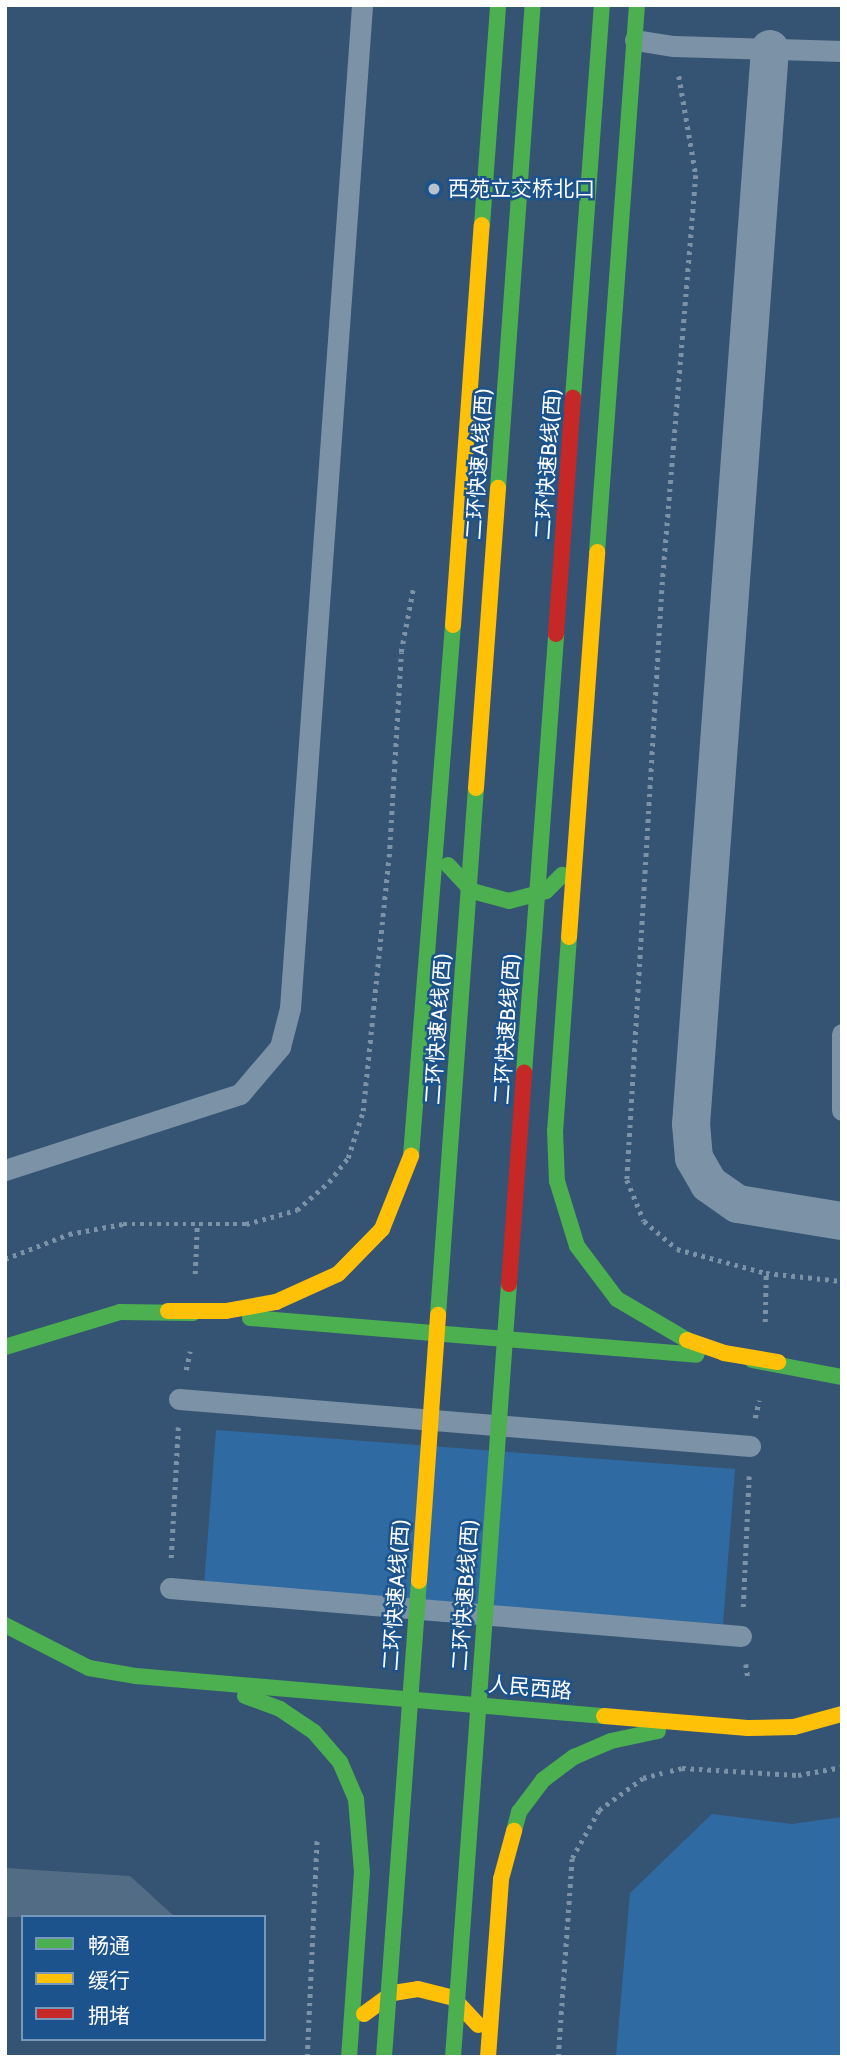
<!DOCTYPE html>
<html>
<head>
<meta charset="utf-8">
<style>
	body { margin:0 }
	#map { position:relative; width:847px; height:2062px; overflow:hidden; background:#355473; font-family:Cabin,"Noto Sans SC",sans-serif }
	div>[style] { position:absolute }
	.green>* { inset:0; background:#306aa3 }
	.building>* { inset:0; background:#536c85 }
	.path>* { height:4.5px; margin-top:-2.25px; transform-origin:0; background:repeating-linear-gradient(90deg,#7c92a7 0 3.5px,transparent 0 8.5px) }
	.lane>* { height:21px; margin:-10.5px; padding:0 10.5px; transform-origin:10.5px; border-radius:10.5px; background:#7c92a7 }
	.street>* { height:38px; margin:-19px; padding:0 19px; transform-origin:19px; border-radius:19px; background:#7c92a7 }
	.fast>* { height:16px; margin:-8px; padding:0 8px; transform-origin:8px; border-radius:8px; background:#4caf50 }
	.slow>* { height:16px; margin:-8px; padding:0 8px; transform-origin:8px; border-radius:8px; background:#ffc107 }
	.fast-bridge>* { height:16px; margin:-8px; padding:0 8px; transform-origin:8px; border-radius:8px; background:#4caf50 }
	.slow-bridge>* { height:16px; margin:-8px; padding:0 8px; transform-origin:8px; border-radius:8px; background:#ffc107 }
	.jam-bridge>* { height:16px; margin:-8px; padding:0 8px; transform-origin:8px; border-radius:8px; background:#c62828 }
	.dots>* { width:19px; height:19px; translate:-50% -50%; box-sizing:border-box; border:4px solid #1c538c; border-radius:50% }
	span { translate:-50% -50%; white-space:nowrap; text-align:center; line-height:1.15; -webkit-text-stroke:5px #1c538c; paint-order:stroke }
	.poi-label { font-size:21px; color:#fff }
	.left { translate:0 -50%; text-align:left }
	.street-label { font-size:21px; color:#fff }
	.frame { position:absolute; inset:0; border:7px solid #fff; pointer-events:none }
	.legend { position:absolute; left:21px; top:1915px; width:245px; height:126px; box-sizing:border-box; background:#1c538c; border:2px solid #7798ba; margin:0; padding:9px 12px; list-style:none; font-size:21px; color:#fff }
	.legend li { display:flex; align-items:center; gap:14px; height:35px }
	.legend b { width:35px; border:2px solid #7798ba }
</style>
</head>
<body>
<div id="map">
	<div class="green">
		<div style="clip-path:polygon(216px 1430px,735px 1469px,723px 1624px,204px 1586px)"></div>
		<div style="clip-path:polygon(712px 1814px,792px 1824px,842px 1817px,842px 2057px,616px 2057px,630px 1893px)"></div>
	</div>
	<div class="building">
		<div style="clip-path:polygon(5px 1868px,130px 1876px,175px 1917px,5px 1917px)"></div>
	</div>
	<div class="path">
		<div style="left:679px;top:76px;width:100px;rotate:80.3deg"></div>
		<div style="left:696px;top:175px;width:416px;rotate:94.7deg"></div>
		<div style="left:662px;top:590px;width:591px;rotate:93.39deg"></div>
		<div style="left:627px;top:1180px;width:44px;rotate:67.5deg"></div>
		<div style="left:644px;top:1221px;width:43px;rotate:40.3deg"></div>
		<div style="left:677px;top:1249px;width:92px;rotate:15.1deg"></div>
		<div style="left:766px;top:1273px;width:76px;rotate:6deg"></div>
		<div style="left:5px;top:1259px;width:69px;rotate:-21.3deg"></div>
		<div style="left:69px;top:1234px;width:55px;rotate:-10.5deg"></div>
		<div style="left:123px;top:1224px;width:123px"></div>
		<div style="left:246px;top:1224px;width:53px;rotate:-15.4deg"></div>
		<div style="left:297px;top:1210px;width:43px;rotate:-41.2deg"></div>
		<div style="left:329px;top:1182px;width:31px;rotate:-52deg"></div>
		<div style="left:348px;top:1158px;width:49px;rotate:-72.3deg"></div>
		<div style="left:363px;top:1111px;width:255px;rotate:-84.2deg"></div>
		<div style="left:389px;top:857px;width:205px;rotate:-86.6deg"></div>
		<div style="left:401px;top:652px;width:64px;rotate:-79.2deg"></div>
		<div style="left:195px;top:1274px;width:48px;rotate:-87.6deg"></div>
		<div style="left:765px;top:1322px;width:49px;rotate:-88.8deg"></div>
		<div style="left:186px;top:1370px;width:19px;rotate:-78deg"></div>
		<div style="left:755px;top:1418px;width:18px;rotate:-77deg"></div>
		<div style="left:171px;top:1558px;width:131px;rotate:-86.9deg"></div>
		<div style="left:743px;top:1607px;width:131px;rotate:-87.4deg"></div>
		<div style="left:746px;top:1664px;width:14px;rotate:82deg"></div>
		<div style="left:670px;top:1771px;width:12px;rotate:-14deg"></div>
		<div style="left:682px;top:1768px;width:116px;rotate:3.5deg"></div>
		<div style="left:798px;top:1775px;width:45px;rotate:-10.3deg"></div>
		<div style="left:307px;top:2057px;width:217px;rotate:-87.4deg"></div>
		<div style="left:558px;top:2057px;width:199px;rotate:-86deg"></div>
		<div style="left:572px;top:1858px;width:55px;rotate:-60.6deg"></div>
		<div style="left:599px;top:1810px;width:54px;rotate:-36deg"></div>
		<div style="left:643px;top:1778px;width:20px;rotate:-15deg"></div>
	</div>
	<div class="lane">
		<div style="left:635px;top:40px;width:39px;rotate:9deg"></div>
		<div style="left:674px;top:46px;width:168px;rotate:1.7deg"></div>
		<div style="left:842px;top:1034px;width:76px;rotate:90deg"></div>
		<div style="left:5px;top:1170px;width:247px;rotate:-17.9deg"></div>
		<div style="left:240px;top:1094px;width:62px;rotate:-49.6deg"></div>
		<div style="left:280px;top:1047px;width:40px;rotate:-75.6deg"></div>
		<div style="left:290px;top:1008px;width:1006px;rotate:-85.89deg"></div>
		<div style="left:179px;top:1399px;width:573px;rotate:4.71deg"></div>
		<div style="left:170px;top:1588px;width:573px;rotate:4.81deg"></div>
	</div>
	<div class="street">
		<div style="left:770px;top:49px;width:1078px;rotate:94.2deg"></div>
		<div style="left:691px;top:1124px;width:34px;rotate:85deg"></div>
		<div style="left:694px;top:1158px;width:30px;rotate:60deg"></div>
		<div style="left:709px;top:1184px;width:35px;rotate:35deg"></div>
		<div style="left:738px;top:1204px;width:105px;rotate:9.3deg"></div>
	</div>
	<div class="fast">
		<div style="left:482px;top:225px;width:221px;rotate:-85.8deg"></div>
		<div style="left:597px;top:552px;width:548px;rotate:-85.82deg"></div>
		<div style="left:448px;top:865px;width:35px;rotate:47deg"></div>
		<div style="left:472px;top:891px;width:38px;rotate:15deg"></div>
		<div style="left:509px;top:901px;width:38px;rotate:-15deg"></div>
		<div style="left:546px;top:891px;width:23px;rotate:-45deg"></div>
		<div style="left:569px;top:937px;width:194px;rotate:94.1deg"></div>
		<div style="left:555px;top:1130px;width:51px;rotate:87.8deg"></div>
		<div style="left:557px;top:1181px;width:68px;rotate:72.9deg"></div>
		<div style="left:577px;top:1246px;width:66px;rotate:53deg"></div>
		<div style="left:617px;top:1299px;width:81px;rotate:30.4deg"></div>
		<div style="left:411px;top:1156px;width:533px;rotate:-85.48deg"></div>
		<div style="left:250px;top:1318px;width:448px;rotate:4.7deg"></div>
		<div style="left:5px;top:1347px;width:120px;rotate:-16.9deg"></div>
		<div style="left:120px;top:1312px;width:73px;rotate:0.8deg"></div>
		<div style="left:752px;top:1360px;width:92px;rotate:10.7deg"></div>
		<div style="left:5px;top:1625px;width:94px;rotate:27.1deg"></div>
		<div style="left:89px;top:1668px;width:48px;rotate:9.7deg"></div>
		<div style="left:136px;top:1676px;width:470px;rotate:4.9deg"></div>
		<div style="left:245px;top:1696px;width:37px;rotate:20deg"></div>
		<div style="left:280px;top:1709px;width:41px;rotate:34.1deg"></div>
		<div style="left:314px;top:1732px;width:40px;rotate:49deg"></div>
		<div style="left:340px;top:1762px;width:40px;rotate:66.6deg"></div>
		<div style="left:356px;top:1799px;width:73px;rotate:85.3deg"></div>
		<div style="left:362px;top:1872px;width:185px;rotate:94deg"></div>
		<div style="left:514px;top:1831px;width:20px;rotate:-75deg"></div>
		<div style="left:519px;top:1812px;width:40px;rotate:-53deg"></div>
		<div style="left:543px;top:1780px;width:39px;rotate:-37deg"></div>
		<div style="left:574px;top:1757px;width:40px;rotate:-23.4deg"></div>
		<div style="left:611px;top:1741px;width:48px;rotate:-12deg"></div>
	</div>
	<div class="slow">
		<div style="left:453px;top:625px;width:401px;rotate:-85.9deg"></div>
		<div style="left:569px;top:937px;width:386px;rotate:-85.8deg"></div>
		<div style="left:168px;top:1311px;width:58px"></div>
		<div style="left:226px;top:1311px;width:51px;rotate:-10.2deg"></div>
		<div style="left:276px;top:1302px;width:68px;rotate:-24.3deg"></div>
		<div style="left:338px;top:1274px;width:63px;rotate:-45.6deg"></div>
		<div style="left:382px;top:1229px;width:79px;rotate:-68.3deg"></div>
		<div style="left:687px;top:1340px;width:39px;rotate:19deg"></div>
		<div style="left:724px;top:1353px;width:55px;rotate:9.5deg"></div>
		<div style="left:604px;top:1716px;width:144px;rotate:4.8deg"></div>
		<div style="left:748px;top:1728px;width:46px;rotate:-1.2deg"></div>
		<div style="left:794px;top:1727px;width:50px;rotate:-15.2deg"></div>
		<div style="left:364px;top:2014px;width:36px;rotate:-36deg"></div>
		<div style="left:393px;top:1993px;width:25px;rotate:-9deg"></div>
		<div style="left:418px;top:1989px;width:36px;rotate:14deg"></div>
		<div style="left:453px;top:1998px;width:37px;rotate:47deg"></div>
		<div style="left:488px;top:2057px;width:178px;rotate:-85.8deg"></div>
		<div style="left:501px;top:1879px;width:50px;rotate:-74.8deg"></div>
	</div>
	<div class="fast-bridge">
		<div style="left:573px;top:398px;width:394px;rotate:-85.8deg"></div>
		<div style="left:498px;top:488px;width:484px;rotate:-85.9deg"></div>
		<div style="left:524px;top:1073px;width:440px;rotate:-85.8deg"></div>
		<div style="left:438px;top:1315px;width:528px;rotate:-85.88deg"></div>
		<div style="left:384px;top:2057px;width:477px;rotate:-85.8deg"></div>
		<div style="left:453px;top:2057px;width:775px;rotate:-85.86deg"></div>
	</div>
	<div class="slow-bridge">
		<div style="left:476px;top:788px;width:301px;rotate:-85.8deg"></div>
		<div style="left:419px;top:1581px;width:267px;rotate:-85.9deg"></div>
	</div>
	<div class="jam-bridge">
		<div style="left:556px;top:634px;width:237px;rotate:-85.9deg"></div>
		<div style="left:509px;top:1284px;width:212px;rotate:-85.9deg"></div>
	</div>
	<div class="dots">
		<div style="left:434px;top:189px;background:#b8c3ce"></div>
	</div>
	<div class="poi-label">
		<span class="left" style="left:448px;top:189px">西苑立交桥北口</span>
	</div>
	<div class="street-label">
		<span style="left:479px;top:464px;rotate:-86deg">二环快速A线(西)</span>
		<span style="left:548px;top:464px;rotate:-86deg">二环快速B线(西)</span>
		<span style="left:438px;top:1029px;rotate:-86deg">二环快速A线(西)</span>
		<span style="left:507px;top:1029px;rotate:-86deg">二环快速B线(西)</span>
		<span style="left:396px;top:1595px;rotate:-86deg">二环快速A线(西)</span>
		<span style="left:465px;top:1595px;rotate:-86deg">二环快速B线(西)</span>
		<span style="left:530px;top:1688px;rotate:5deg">人民西路</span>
	</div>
	<div class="frame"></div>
	<ul class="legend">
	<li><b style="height:9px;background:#4caf50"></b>畅通</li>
	<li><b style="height:9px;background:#ffc107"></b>缓行</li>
	<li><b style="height:9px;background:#c62828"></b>拥堵</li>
	</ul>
</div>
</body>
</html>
